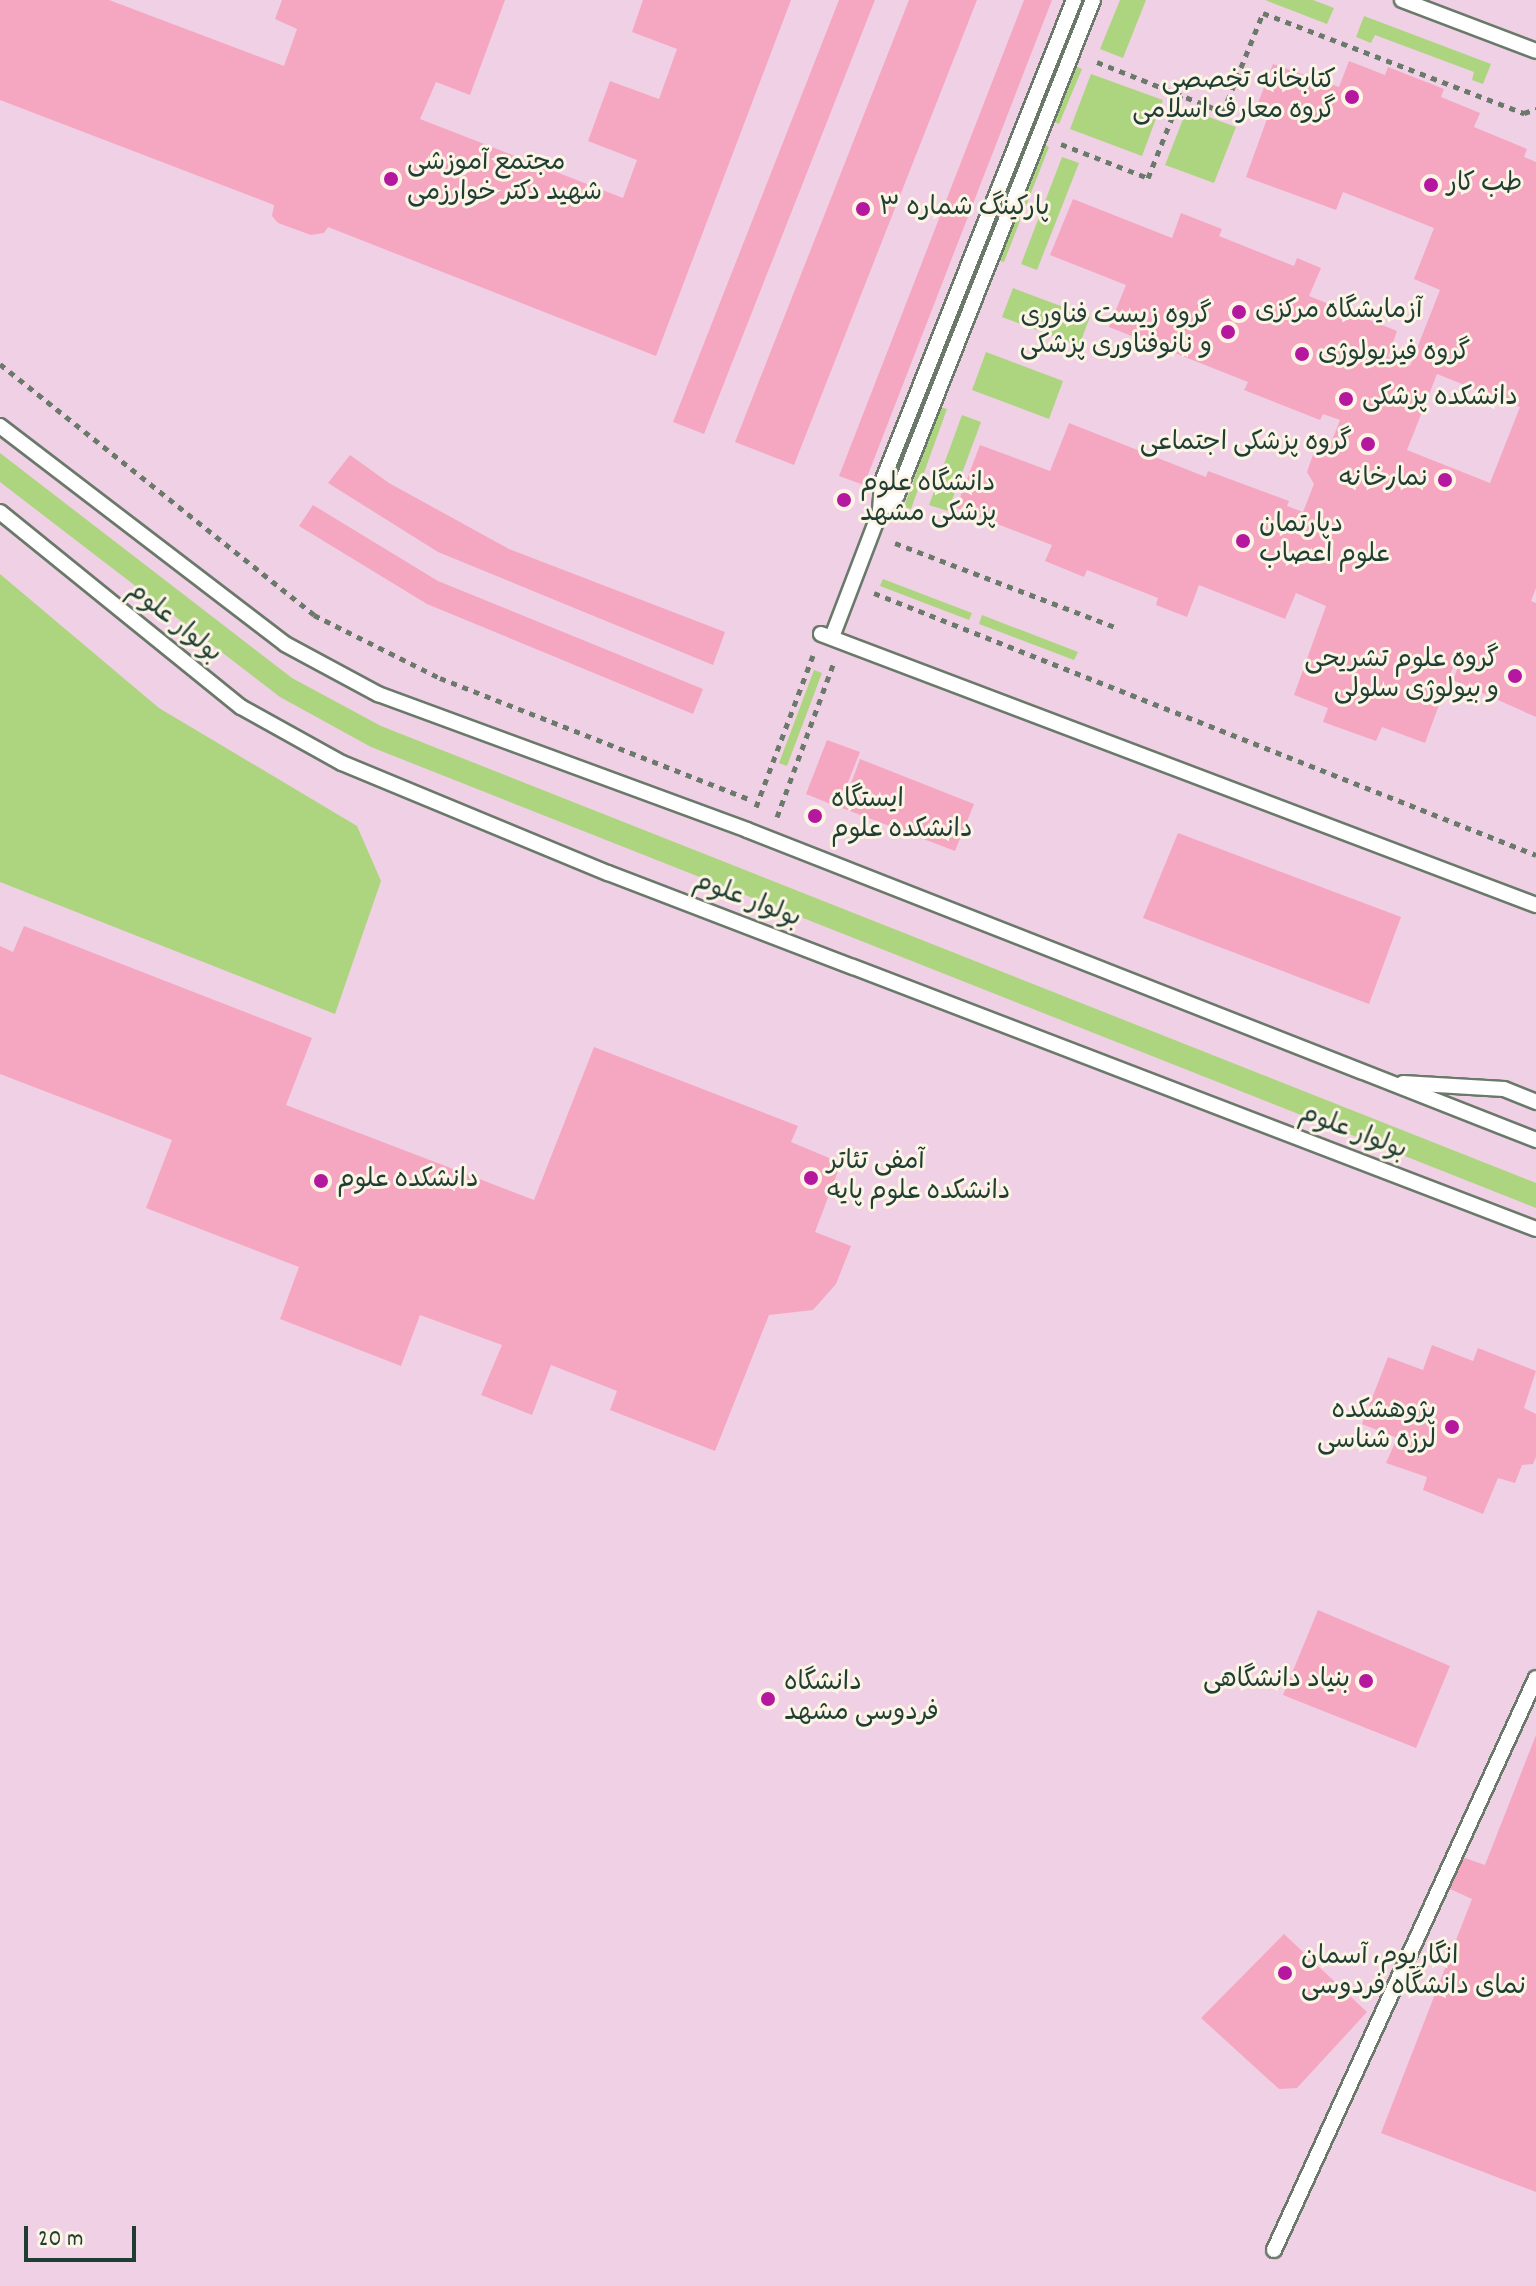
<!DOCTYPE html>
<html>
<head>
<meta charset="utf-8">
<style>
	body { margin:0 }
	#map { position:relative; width:1536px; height:2286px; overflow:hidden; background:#f4e9cf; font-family:Dekko,"Playpen Sans Arabic",sans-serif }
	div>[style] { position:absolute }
	.built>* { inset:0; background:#f0d0e5 }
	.green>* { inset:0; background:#add57f }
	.building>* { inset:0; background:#f5a7c1 }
	.path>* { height:5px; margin-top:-2.5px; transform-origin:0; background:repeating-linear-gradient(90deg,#6a796a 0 6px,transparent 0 12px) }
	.roads { filter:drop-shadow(2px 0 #6a796a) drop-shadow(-2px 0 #6a796a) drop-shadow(0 2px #6a796a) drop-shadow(0 -2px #6a796a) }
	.lane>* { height:14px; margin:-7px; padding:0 7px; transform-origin:7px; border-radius:7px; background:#fff }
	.dots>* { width:22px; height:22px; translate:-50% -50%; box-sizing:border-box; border:4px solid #fcf5e5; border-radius:50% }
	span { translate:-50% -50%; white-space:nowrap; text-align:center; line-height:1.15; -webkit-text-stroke:6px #fcf5e5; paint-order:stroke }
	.poi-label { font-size:26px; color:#1f3d34 }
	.right { translate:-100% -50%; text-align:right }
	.left { translate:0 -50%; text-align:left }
	.street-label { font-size:26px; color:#1f3d34 }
	.scale { position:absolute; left:24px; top:2226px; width:112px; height:36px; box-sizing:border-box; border:4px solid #1f3d34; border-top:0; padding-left:10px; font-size:24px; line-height:28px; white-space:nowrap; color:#1f3d34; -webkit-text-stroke:6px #fcf5e5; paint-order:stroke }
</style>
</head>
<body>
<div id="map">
	<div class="built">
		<div style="clip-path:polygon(0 0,1536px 0,1536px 2286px,0 2286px)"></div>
	</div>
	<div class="green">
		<div style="clip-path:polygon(1120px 0,1146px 0,1123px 58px,1100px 49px)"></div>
		<div style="clip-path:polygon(1265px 0,1313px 0,1334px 8px,1327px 24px)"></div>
		<div style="clip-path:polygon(1364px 16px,1491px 64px,1483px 84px,1472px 80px,1474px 72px,1375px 35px,1371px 43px,1356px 37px)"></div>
		<div style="clip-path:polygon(1075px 66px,1082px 69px,1059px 124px,1052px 121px)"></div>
		<div style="clip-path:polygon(1091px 74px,1163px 100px,1142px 156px,1070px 129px)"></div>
		<div style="clip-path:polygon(1187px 109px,1236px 127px,1214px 183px,1165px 165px)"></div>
		<div style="clip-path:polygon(1043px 144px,1049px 147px,1004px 262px,997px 260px)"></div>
		<div style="clip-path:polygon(1062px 157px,1079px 163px,1037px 270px,1021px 264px)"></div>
		<div style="clip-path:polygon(1013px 288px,1090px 317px,1079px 346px,1002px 317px)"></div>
		<div style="clip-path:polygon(986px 352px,1063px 381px,1049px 419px,972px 390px)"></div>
		<div style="clip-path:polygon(940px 407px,947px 409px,911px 509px,904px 507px)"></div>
		<div style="clip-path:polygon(962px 415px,981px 422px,948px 511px,929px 505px)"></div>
		<div style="clip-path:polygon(0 453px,292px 678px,381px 726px,1536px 1183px,1536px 1208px,371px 747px,280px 697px,0 482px)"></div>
		<div style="clip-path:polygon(0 574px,159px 708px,357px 826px,381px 881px,335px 1014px,0 882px)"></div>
		<div style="clip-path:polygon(883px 579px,972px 613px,969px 620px,880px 586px)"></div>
		<div style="clip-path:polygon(982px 615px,1078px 652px,1074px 660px,979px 624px)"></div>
		<div style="clip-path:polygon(814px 670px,822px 673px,787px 766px,779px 763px)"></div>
	</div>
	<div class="building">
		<div style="clip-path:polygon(0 0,109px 0,284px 66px,297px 29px,275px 19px,282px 0,505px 0,470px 95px,436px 82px,420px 119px,623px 198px,637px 160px,588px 141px,610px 81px,659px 99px,677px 49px,632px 32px,643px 0,791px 0,656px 356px,328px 227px,324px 233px,311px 235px,278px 223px,272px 216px,274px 205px,0 100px)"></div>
		<div style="clip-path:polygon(839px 0,875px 0,704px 434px,673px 422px)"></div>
		<div style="clip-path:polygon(909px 0,977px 0,794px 465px,735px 442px)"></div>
		<div style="clip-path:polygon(1024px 0,1052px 0,864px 485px,839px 476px)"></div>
		<div style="clip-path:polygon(evenodd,1349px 61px,1385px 75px,1388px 67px,1444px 89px,1441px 97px,1480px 113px,1474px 127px,1527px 149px,1524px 157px,1536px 162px,1536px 588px,1531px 601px,1536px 603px,1536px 717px,1453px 680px,1462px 657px,1457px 656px,1425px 743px,1382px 727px,1376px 741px,1323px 722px,1328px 708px,1294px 695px,1326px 606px,1296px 593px,1285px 619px,1199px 585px,1187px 617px,1156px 605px,1158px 598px,1087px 570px,1084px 577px,1045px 561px,1052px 545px,956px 508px,980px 445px,1050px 471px,1069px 423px,1206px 477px,1208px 471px,1289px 501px,1287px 506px,1303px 512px,1314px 484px,1307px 472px,1314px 452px,1329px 448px,1340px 420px,1323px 414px,1320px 420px,1244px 390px,1248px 382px,1109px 327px,1126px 285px,1050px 255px,1073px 199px,1172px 238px,1181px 213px,1222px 229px,1219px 236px,1294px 266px,1297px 258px,1321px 268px,1309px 296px,1397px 331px,1388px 357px,1410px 366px,1440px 290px,1414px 279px,1434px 228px,1343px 192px,1336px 210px,1246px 177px,1268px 116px,1255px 111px,1273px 64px,1339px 87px,1349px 61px,1437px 374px,1520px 407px,1490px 483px,1407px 450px,1437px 374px)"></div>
		<div style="clip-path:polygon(350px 455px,389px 483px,509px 549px,725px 632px,713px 665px,438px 552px,328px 483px)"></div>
		<div style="clip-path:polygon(313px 505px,438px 581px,703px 689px,693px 714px,427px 604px,299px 526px)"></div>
		<div style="clip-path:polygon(827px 740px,860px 752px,838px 807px,806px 794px)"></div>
		<div style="clip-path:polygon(860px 759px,974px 804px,955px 851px,842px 808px)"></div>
		<div style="clip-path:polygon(1178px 833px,1401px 917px,1369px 1004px,1143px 918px)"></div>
		<div style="clip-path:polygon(24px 926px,312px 1038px,286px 1105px,534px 1200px,594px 1047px,798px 1126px,791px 1142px,841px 1163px,815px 1232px,851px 1246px,836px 1284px,813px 1310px,769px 1315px,715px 1451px,610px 1410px,617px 1391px,551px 1365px,532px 1415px,481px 1395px,502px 1345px,420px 1315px,401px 1366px,280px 1319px,299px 1267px,146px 1208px,172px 1140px,0 1074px,0 946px,13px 952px)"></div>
		<div style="clip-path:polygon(1432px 1345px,1473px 1361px,1478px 1348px,1536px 1371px,1524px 1408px,1536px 1414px,1536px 1457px,1533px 1464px,1522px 1465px,1515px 1483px,1498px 1478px,1483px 1514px,1423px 1490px,1427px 1477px,1386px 1463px,1397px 1438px,1362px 1424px,1388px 1357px,1423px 1370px)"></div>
		<div style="clip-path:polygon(1318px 1610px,1450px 1666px,1416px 1748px,1283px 1695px)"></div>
		<div style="clip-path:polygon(1536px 1735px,1536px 2192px,1381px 2133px,1472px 1899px,1450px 1889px,1462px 1857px,1485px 1865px)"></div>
		<div style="clip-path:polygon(1284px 1934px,1367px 2012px,1297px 2088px,1279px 2089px,1201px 2018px)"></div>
	</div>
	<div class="path">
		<div style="left:1097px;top:62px;width:136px;rotate:21.6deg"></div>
		<div style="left:1223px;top:112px;width:107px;rotate:-68deg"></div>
		<div style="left:1263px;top:13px;width:280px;rotate:21deg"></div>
		<div style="left:1524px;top:113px;width:13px;rotate:-18deg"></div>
		<div style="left:1061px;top:144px;width:93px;rotate:21.3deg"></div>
		<div style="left:1148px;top:178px;width:89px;rotate:-68.3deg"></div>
		<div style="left:0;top:364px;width:402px;rotate:38.6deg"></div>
		<div style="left:314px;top:615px;width:141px;rotate:26.6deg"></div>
		<div style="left:440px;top:678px;width:332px;rotate:21.4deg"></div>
		<div style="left:895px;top:543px;width:239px;rotate:20.9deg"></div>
		<div style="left:874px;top:593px;width:712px;rotate:21.59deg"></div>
		<div style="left:756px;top:807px;width:162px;rotate:-69.4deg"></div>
		<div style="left:777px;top:817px;width:162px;rotate:-69.8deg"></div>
	</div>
	<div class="roads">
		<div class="lane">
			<div style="left:1402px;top:0;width:143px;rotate:20.8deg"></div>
			<div style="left:0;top:426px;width:359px;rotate:37.4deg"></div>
			<div style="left:285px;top:644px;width:106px;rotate:28.3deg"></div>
			<div style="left:378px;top:694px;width:393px;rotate:20.2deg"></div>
			<div style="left:747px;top:830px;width:848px;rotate:21.45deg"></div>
			<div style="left:880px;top:511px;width:23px;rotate:-43deg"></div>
			<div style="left:897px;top:495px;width:532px;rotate:-68.4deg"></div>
			<div style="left:0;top:512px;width:310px;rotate:39deg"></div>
			<div style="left:241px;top:707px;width:115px;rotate:29deg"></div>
			<div style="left:342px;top:763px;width:288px;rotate:22.5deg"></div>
			<div style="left:608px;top:873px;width:994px;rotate:20.99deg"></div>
			<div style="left:821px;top:634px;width:765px;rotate:20.76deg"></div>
			<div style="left:832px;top:637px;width:135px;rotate:-69.1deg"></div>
			<div style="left:880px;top:511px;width:29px;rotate:-86deg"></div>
			<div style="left:882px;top:482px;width:519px;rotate:-68.28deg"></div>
			<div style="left:1403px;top:1083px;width:101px;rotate:3.4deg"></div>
			<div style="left:1504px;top:1089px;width:35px;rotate:22deg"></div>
			<div style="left:1274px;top:2250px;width:629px;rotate:-65.39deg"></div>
		</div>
	</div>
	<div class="dots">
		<div style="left:1352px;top:97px;background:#b5179e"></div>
		<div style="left:391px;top:179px;background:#b5179e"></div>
		<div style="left:1431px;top:185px;background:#b5179e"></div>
		<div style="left:863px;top:209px;background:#b5179e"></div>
		<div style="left:1239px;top:312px;background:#b5179e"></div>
		<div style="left:1228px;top:332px;background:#b5179e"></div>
		<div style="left:1302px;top:354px;background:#b5179e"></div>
		<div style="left:1346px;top:399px;background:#b5179e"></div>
		<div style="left:1368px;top:444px;background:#b5179e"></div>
		<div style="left:1445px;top:480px;background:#b5179e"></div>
		<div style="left:844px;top:500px;background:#b5179e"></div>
		<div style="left:1243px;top:541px;background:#b5179e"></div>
		<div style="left:1515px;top:676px;background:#b5179e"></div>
		<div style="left:815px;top:816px;background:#b5179e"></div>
		<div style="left:811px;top:1178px;background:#b5179e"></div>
		<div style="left:321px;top:1181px;background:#b5179e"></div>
		<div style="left:1452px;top:1427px;background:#b5179e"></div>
		<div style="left:1366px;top:1681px;background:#b5179e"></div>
		<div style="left:768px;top:1699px;background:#b5179e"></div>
		<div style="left:1285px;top:1973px;background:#b5179e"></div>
	</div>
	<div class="poi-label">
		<span class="right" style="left:1336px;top:97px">کتابخانه تخصصی<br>گروه معارف اسلامی</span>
		<span class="left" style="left:407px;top:179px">مجتمع آموزشی<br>شهید دکتر خوارزمی</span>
		<span class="left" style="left:1447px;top:185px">طب کار</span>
		<span class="left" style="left:879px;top:209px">پارکینگ شماره ۳</span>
		<span class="left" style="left:1255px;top:312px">آزمایشگاه مرکزی</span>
		<span class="right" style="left:1212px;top:332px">گروه زیست فناوری<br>و نانوفناوری پزشکی</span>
		<span class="left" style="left:1318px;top:354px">گروه فیزیولوژی</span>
		<span class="left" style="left:1362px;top:399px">دانشکده پزشکی</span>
		<span class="right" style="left:1352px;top:444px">گروه پزشکی اجتماعی</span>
		<span class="right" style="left:1429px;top:480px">نمارخانه</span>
		<span class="left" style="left:860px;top:500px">دانشگاه علوم<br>پزشکی مشهد</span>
		<span class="left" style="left:1259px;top:541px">دپارتمان<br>علوم اعصاب</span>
		<span class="right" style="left:1499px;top:676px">گروه علوم تشریحی<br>و بیولوژی سلولی</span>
		<span class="left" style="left:831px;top:816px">ایستگاه<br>دانشکده علوم</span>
		<span class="left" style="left:827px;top:1178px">آمفی تئاتر<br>دانشکده علوم پایه</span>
		<span class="left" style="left:337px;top:1181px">دانشکده علوم</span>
		<span class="right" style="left:1436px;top:1427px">پژوهشکده<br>لرزه شناسی</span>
		<span class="right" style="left:1350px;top:1681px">بنیاد دانشگاهی</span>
		<span class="left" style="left:784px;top:1699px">دانشگاه<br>فردوسی مشهد</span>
		<span class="left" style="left:1301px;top:1973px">انگاریوم، آسمان<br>نمای دانشگاه فردوسی</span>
	</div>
	<div class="street-label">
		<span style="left:174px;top:623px;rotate:39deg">بولوار علوم</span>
		<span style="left:747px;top:901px;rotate:21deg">بولوار علوم</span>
		<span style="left:1353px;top:1133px;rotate:21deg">بولوار علوم</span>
	</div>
	<div class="scale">20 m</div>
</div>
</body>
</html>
